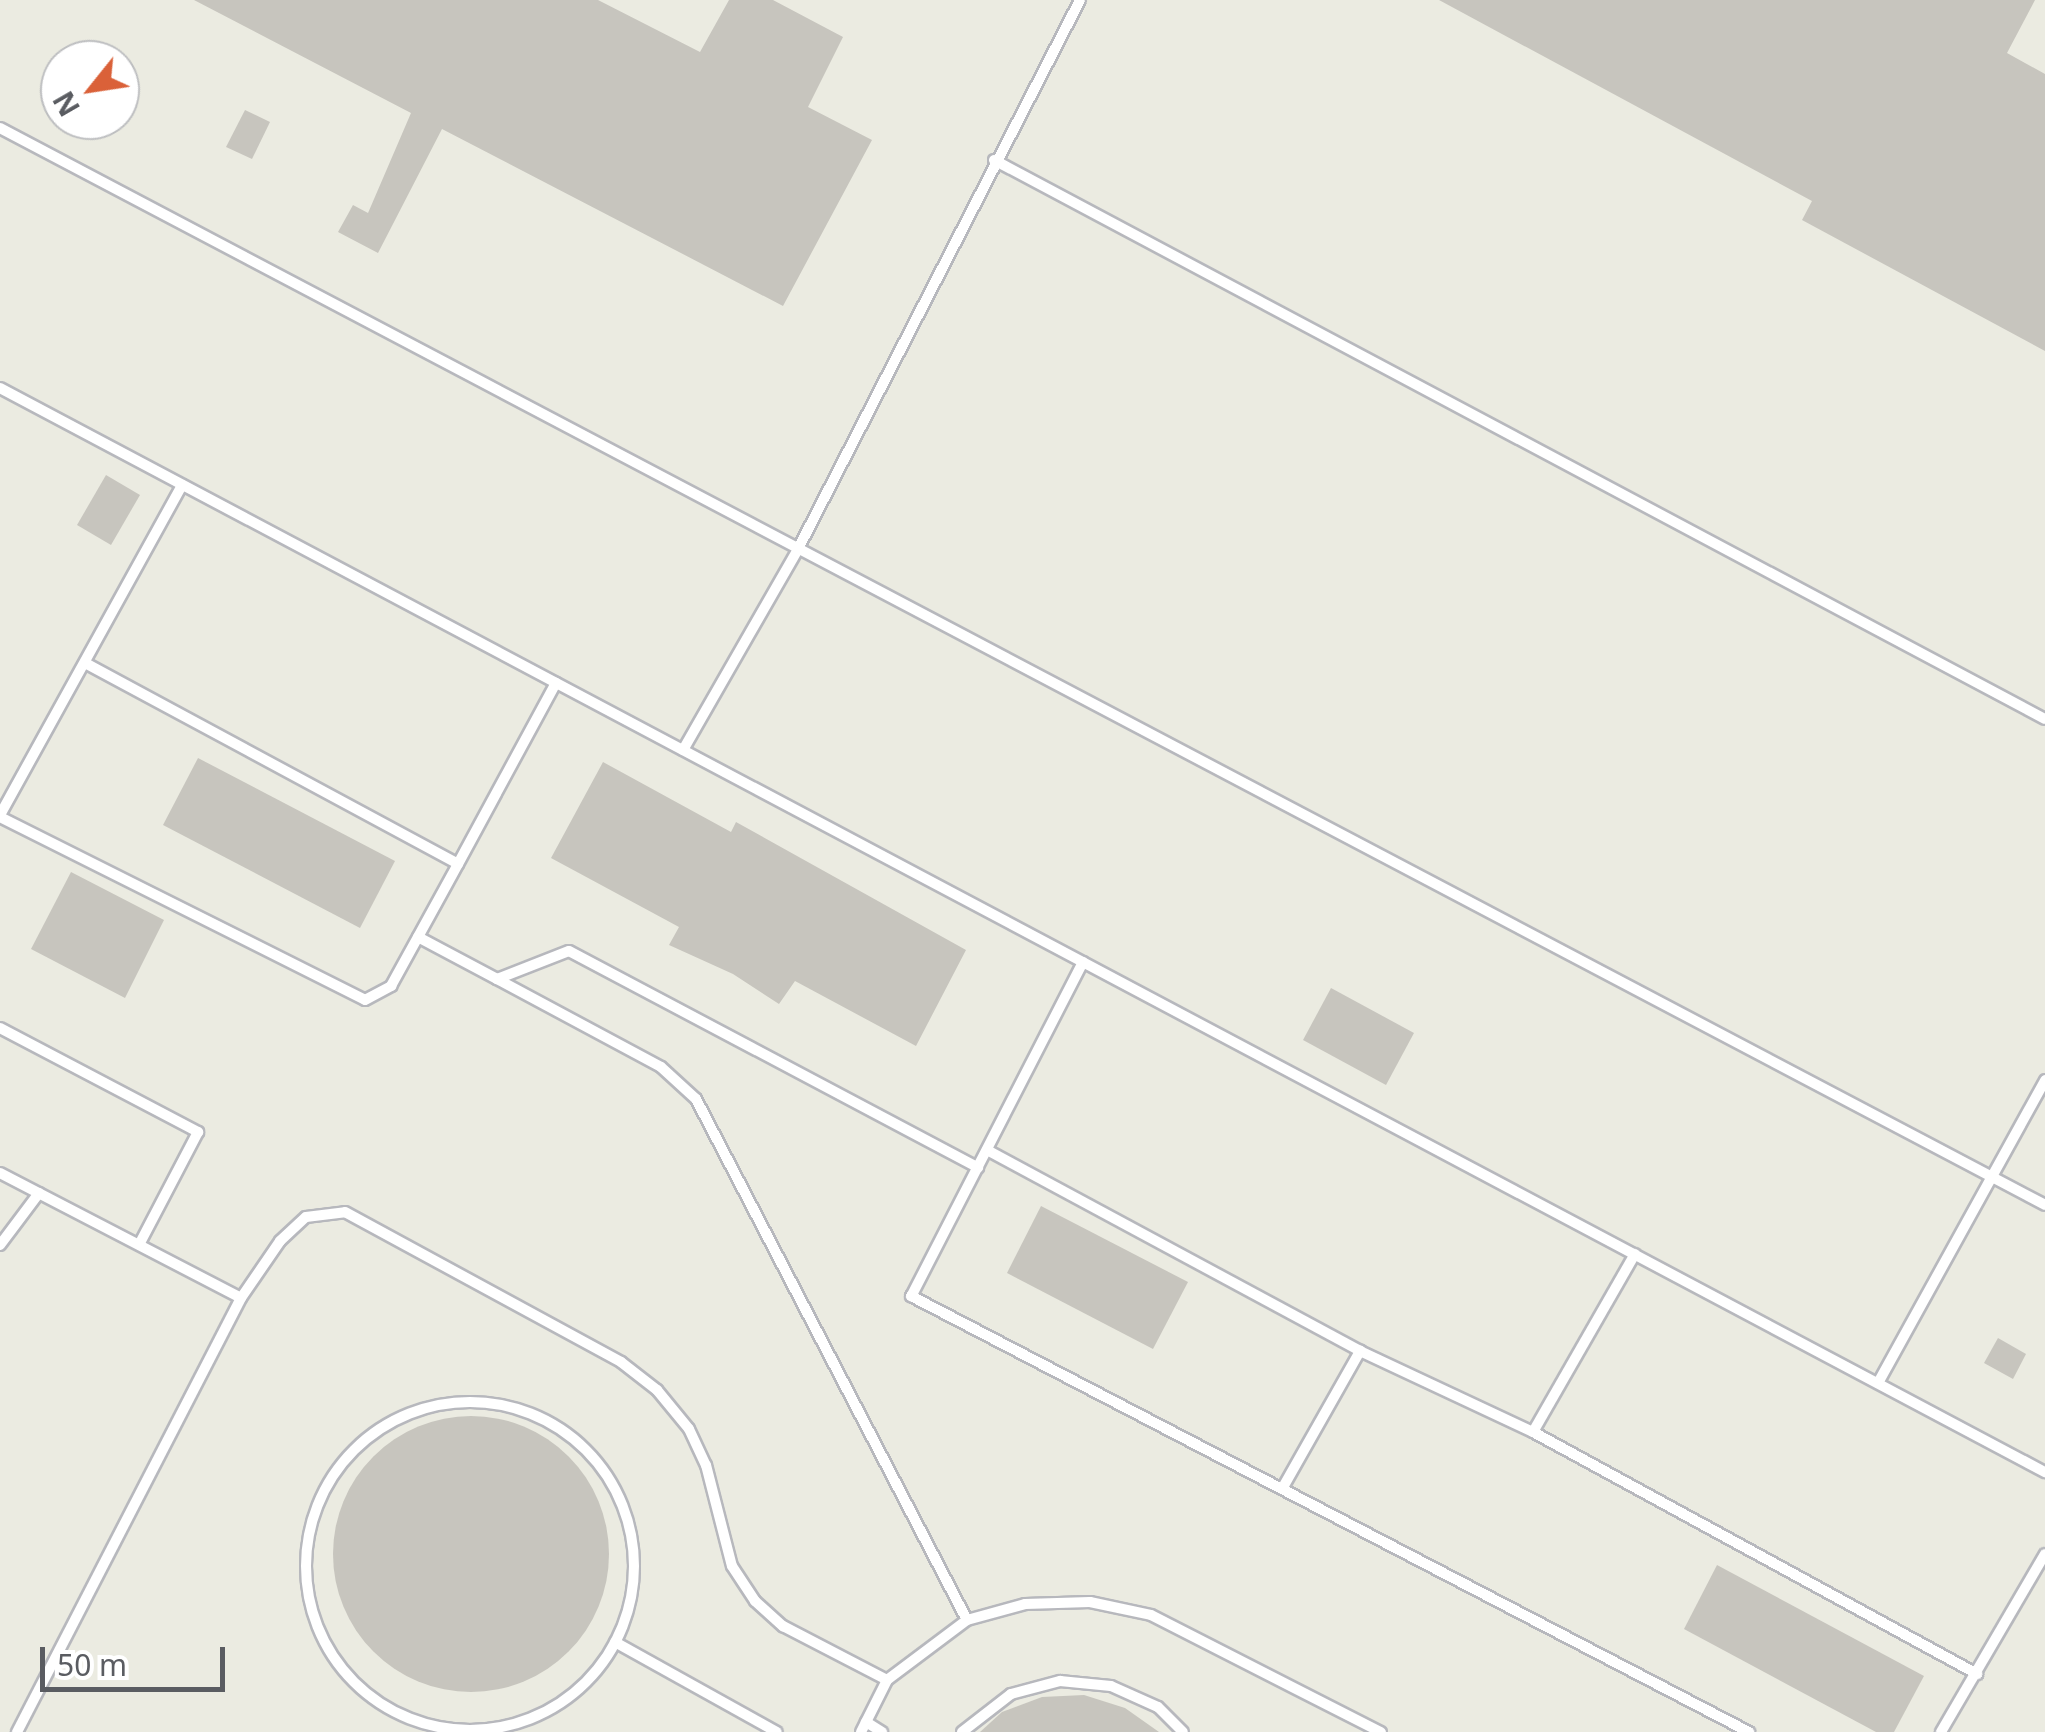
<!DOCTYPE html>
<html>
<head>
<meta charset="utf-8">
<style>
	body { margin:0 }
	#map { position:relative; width:2045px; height:1732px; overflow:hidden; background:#ebebe1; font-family:"Noto Sans",sans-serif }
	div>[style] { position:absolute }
	.building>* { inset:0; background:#c7c5be }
	.round { border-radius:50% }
	.roads { filter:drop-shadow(2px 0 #b7b8bd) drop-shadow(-2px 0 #b7b8bd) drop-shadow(0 2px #b7b8bd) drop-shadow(0 -2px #b7b8bd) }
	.lane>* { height:10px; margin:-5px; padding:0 5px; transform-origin:5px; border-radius:5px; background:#fff }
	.lane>.ring { margin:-5px; padding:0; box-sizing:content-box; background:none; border:10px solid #fff; border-radius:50% }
	span { translate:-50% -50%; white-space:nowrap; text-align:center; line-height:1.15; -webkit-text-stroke:10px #fff; paint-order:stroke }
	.north { position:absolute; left:40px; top:40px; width:100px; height:100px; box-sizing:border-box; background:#fff; border:2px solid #bdbec0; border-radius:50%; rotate:240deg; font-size:28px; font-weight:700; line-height:40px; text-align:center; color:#5a5c61 }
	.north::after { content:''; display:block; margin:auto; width:35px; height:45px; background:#da6139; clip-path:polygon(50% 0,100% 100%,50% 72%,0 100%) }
	.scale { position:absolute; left:40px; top:1647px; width:185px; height:45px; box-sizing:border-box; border:5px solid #5a5c61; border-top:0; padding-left:12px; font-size:30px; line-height:35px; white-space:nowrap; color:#5a5c61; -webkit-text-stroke:8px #fff; paint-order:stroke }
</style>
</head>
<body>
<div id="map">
	<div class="building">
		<div style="clip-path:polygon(194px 0,598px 0,700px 52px,729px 0,773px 0,843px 37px,808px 107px,872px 140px,783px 306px,442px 129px,378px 253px,338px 232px,353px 205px,368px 213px,411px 113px)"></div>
		<div style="clip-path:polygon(1439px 0,2035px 0,2007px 53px,2045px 74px,2045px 351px,1802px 220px,1812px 201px)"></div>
		<div style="clip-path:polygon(245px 110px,270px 122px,252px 159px,226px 147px)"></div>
		<div style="clip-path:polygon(106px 475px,140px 495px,111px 545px,77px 525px)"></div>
		<div style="clip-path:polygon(198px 758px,395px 861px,360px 928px,163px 825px)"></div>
		<div style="clip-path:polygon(603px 762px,731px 832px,736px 822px,966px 950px,916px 1046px,795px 981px,779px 1004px,733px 974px,669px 945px,679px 927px,551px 858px)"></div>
		<div style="clip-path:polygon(71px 872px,164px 920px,125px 998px,31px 949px)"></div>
		<div style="clip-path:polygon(1331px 988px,1414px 1033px,1386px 1085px,1303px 1040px)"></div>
		<div style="clip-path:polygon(1041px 1206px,1188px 1282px,1153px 1349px,1007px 1273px)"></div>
		<div style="clip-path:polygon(1998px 1338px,2026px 1354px,2013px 1379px,1984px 1363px)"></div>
		<div class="round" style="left:333px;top:1416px;width:276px;height:276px"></div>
		<div style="clip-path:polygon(1717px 1565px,1924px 1676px,1894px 1732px,1876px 1732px,1684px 1629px)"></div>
		<div style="clip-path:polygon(1084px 1695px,1125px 1708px,1159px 1732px,980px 1732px,1002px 1712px,1042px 1697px)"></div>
	</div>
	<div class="roads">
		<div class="lane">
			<div style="left:0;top:128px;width:2311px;rotate:27.77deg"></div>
			<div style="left:994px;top:160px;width:1190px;rotate:28.01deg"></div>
			<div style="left:0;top:388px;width:2315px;rotate:27.93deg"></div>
			<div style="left:87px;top:664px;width:421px;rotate:28.3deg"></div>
			<div style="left:458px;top:864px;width:206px;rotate:-61.6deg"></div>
			<div style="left:683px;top:750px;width:232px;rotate:-60.2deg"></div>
			<div style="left:798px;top:549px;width:617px;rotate:-62.81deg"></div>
			<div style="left:0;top:815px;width:377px;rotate:-61.1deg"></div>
			<div style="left:0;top:817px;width:408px;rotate:26.6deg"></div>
			<div style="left:365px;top:1000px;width:30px;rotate:-28deg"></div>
			<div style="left:391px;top:986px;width:139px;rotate:-61.2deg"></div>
			<div style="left:418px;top:937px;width:89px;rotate:28deg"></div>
			<div style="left:497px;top:979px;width:77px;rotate:-21.3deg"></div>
			<div style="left:569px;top:951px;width:463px;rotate:27.9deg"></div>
			<div style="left:1083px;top:962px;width:376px;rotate:117.2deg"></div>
			<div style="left:911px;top:1296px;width:945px;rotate:27.49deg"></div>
			<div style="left:497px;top:979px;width:186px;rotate:28.2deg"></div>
			<div style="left:661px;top:1067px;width:47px;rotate:42.4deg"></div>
			<div style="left:696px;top:1099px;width:587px;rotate:62.52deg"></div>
			<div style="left:0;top:1028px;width:224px;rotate:27.7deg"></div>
			<div style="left:198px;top:1132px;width:127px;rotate:117.6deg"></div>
			<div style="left:987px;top:1150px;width:424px;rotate:28.3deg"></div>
			<div style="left:1360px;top:1351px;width:191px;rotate:25.1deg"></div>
			<div style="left:1533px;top:1432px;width:506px;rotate:28.59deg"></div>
			<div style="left:0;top:1173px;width:271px;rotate:27.4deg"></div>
			<div style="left:0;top:1245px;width:65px;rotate:-53.1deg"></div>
			<div style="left:1878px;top:1383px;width:346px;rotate:-61.1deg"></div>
			<div class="ring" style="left:306px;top:1402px;width:318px;height:318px"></div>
			<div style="left:1533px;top:1432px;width:205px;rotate:-60.2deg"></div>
			<div style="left:1282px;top:1489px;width:159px;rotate:-60.5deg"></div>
			<div style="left:615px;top:1642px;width:185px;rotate:29.1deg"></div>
			<div style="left:866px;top:1722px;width:19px;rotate:32deg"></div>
			<div style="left:17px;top:1732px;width:488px;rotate:-62.7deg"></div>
			<div style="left:241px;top:1298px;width:69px;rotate:-55.6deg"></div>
			<div style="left:280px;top:1241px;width:35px;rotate:-43deg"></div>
			<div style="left:306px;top:1217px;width:39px;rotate:-7deg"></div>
			<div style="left:345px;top:1212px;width:314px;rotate:28.5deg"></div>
			<div style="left:621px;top:1362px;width:46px;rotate:37.9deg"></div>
			<div style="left:657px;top:1390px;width:50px;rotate:50.6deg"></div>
			<div style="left:689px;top:1429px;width:40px;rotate:65deg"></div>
			<div style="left:706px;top:1465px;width:104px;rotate:75.6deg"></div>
			<div style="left:732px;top:1566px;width:42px;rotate:56.7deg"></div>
			<div style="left:755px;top:1601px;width:38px;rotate:42deg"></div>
			<div style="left:783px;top:1626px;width:117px;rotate:27.4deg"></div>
			<div style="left:861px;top:1732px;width:58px;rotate:-63.4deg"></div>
			<div style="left:887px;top:1680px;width:100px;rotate:-36.9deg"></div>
			<div style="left:967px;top:1620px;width:60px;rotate:-15.4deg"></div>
			<div style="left:1025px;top:1604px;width:65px;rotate:-1.8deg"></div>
			<div style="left:1090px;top:1602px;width:62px;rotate:12deg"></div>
			<div style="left:1151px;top:1615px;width:258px;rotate:27deg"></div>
			<div style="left:962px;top:1732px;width:62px;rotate:-37.8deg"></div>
			<div style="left:1011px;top:1694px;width:51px;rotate:-14.9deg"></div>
			<div style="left:1060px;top:1681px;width:51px;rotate:5.6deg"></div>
			<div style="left:1111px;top:1686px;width:51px;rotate:24.1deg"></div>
			<div style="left:1158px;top:1707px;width:35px;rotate:45deg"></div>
			<div style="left:1941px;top:1732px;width:206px;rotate:-59.7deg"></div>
		</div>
	</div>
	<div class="north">N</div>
	<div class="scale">50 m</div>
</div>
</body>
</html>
